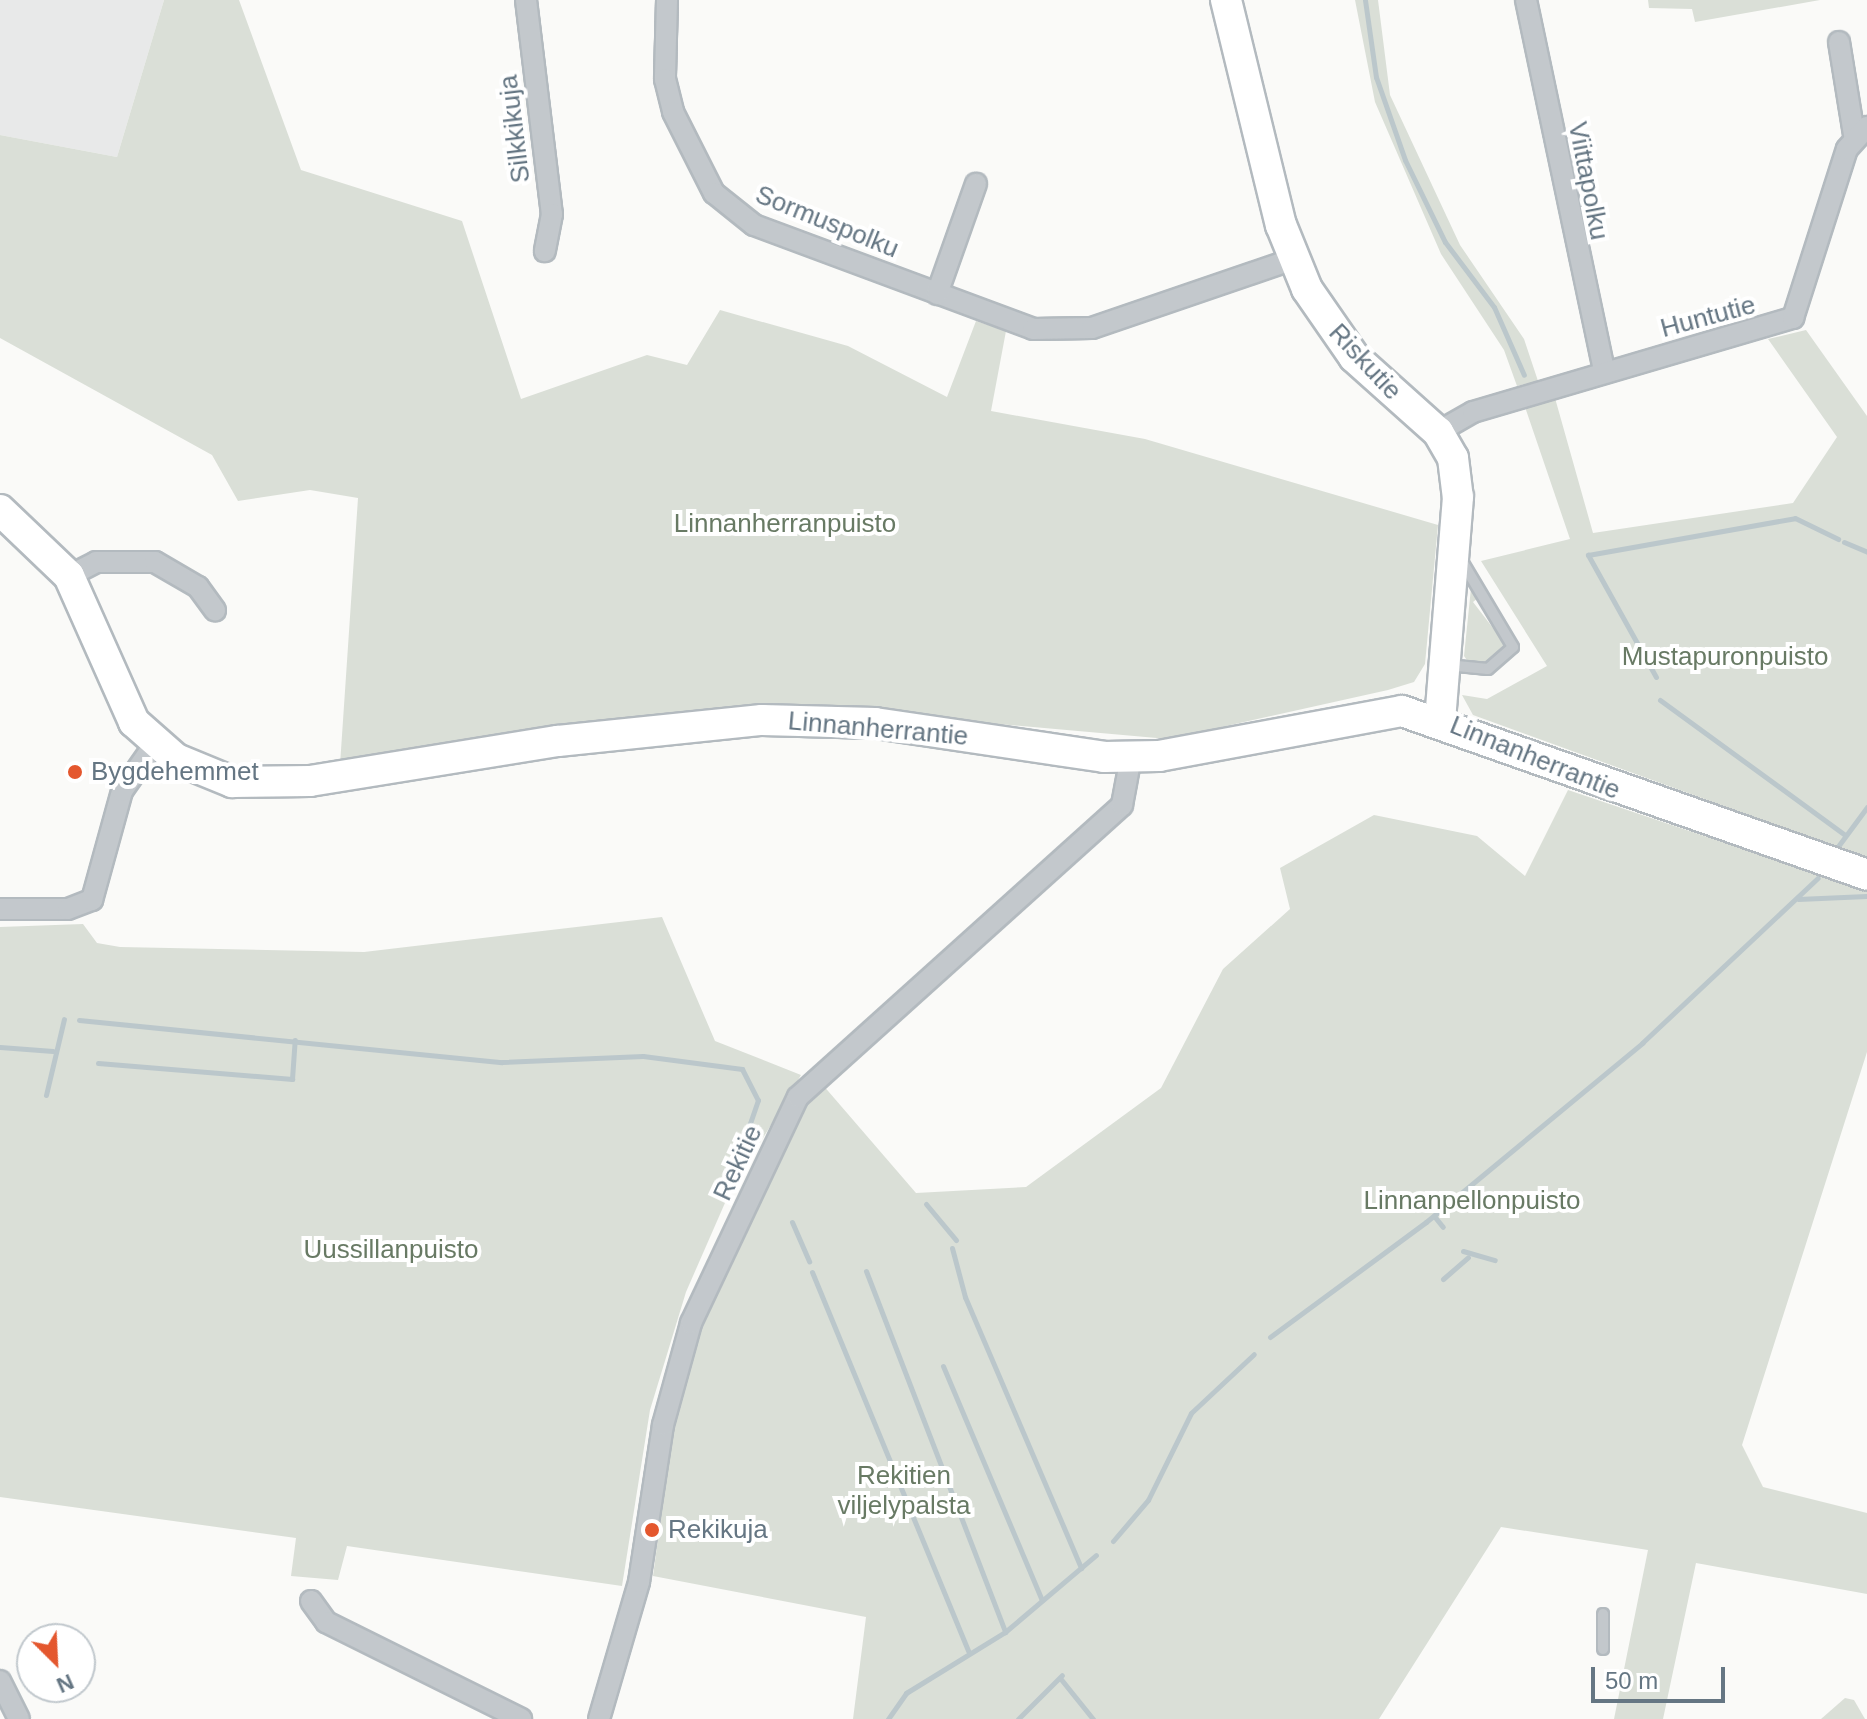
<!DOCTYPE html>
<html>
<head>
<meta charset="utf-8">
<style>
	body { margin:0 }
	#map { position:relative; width:1867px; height:1719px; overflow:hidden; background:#fafaf8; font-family:Helvetica,sans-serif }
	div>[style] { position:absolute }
	.built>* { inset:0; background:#e8e9e9 }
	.green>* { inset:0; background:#dadfd7 }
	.stream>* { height:5px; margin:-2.5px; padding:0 2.5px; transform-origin:2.5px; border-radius:2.5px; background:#bbc7cb }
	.roads { filter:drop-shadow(2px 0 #b3babf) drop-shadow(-2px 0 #b3babf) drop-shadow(0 2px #b3babf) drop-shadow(0 -2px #b3babf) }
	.lane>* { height:10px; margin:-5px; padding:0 5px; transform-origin:5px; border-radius:5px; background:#c3c8cc }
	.street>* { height:20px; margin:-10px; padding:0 10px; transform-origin:10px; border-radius:10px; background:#c3c8cc }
	.secondary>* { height:30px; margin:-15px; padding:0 15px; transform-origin:15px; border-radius:15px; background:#fff }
	.dots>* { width:22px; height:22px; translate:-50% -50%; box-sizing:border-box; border:4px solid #fff; border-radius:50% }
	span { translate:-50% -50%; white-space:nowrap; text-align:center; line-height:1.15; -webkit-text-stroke:8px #fff; paint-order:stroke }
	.street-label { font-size:26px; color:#657683 }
	.park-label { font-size:26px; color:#687a64 }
	.poi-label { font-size:26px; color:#657683 }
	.left { translate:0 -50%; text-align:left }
	.north { position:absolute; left:16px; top:1623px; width:80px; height:80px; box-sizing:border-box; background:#fff; border:2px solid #c1c8cd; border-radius:50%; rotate:156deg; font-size:22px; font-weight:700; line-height:32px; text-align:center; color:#657683 }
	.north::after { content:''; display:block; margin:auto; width:28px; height:36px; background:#e4572e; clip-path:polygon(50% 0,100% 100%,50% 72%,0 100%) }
	.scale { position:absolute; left:1591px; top:1667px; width:134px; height:36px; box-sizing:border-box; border:4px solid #657683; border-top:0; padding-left:10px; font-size:24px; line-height:28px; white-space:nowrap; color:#657683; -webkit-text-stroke:6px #fff; paint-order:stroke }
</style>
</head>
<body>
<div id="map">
	<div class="built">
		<div style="clip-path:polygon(0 0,164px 0,117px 157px,0 135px)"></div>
	</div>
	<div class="green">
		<div style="clip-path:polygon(164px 0,239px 0,301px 170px,462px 221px,521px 399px,647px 355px,687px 365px,720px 310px,848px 346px,947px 397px,976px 321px,1006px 331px,991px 411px,1145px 439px,1438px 525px,1425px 664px,1414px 682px,1388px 690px,1168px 739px,851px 711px,340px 765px,358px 498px,310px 490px,238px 501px,212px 455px,0 338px,0 135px,117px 157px)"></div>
		<div style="clip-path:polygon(1355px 0,1378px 0,1390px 95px,1460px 245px,1524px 339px,1538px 381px,1517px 386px,1504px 350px,1441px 254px,1375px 102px)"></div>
		<div style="clip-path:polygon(1648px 0,1820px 0,1695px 22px,1692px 9px,1649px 8px)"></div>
		<div style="clip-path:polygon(1806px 330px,1867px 416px,1867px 858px,1473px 715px,1462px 695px,1487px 699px,1547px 666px,1481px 561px,1570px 539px,1525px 407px,1555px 398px,1593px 533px,1793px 503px,1837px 437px,1768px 339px)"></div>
		<div style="clip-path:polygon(1471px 588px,1478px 598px,1473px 602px,1506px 645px,1491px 664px,1469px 663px,1464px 656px)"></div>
		<div style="clip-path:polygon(1568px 790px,1867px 891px,1867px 1052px,1742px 1445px,1763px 1487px,1867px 1513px,1867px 1594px,1696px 1563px,1663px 1719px,1614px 1719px,1648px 1550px,1501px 1527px,1379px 1719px,853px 1719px,866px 1617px,653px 1576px,676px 1404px,697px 1324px,816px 1077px,916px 1193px,1026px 1187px,1161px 1088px,1223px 969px,1290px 909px,1280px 868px,1374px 815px,1477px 836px,1525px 876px)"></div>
		<div style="clip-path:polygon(662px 917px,715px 1041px,801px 1075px,728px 1196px,686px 1292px,650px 1410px,622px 1586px,347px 1546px,338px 1580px,291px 1576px,296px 1538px,0 1497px,0 927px,83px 924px,97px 943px,120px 947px,364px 952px)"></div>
		<div style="clip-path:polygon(1845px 1698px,1854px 1700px,1865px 1719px,1821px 1719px)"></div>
	</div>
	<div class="stream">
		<div style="left:1365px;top:0;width:78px;rotate:81.9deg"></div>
		<div style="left:1376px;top:77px;width:88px;rotate:70.7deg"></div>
		<div style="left:1405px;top:160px;width:91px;rotate:64deg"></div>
		<div style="left:1445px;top:242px;width:81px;rotate:53deg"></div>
		<div style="left:1494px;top:307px;width:74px;rotate:66.2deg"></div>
		<div style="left:1844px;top:542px;width:25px;rotate:23deg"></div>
		<div style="left:1656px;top:677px;width:140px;rotate:-119.1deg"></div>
		<div style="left:1588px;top:555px;width:210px;rotate:-10.1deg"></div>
		<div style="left:1795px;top:518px;width:48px;rotate:26deg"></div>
		<div style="left:1660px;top:700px;width:229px;rotate:36.1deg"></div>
		<div style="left:1839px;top:845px;width:47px;rotate:-53.6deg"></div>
		<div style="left:1798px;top:899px;width:69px;rotate:-2.5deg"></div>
		<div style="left:79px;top:1020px;width:425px;rotate:5.7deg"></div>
		<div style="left:502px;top:1062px;width:141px;rotate:-2.4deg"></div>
		<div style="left:643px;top:1056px;width:100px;rotate:7.5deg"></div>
		<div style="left:742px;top:1069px;width:35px;rotate:63deg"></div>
		<div style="left:758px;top:1100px;width:28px;rotate:109deg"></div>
		<div style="left:0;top:1047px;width:53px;rotate:4.3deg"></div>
		<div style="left:98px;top:1063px;width:195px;rotate:4.7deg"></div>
		<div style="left:292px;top:1079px;width:39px;rotate:-86deg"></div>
		<div style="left:46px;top:1095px;width:78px;rotate:-76.7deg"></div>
		<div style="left:926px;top:1204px;width:47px;rotate:50.2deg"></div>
		<div style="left:1434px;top:1216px;width:14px;rotate:51deg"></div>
		<div style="left:792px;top:1222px;width:43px;rotate:66.4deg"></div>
		<div style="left:952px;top:1248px;width:51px;rotate:75.1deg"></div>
		<div style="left:965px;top:1297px;width:295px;rotate:66.8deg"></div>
		<div style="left:1463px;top:1251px;width:33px;rotate:16deg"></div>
		<div style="left:866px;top:1271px;width:387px;rotate:68.9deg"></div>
		<div style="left:812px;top:1272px;width:410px;rotate:67.6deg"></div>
		<div style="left:1443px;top:1279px;width:33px;rotate:-41deg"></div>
		<div style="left:1270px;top:1337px;width:194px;rotate:-36.4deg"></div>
		<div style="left:1426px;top:1222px;width:281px;rotate:-39.6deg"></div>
		<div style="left:1642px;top:1043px;width:241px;rotate:-43.2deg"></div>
		<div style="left:943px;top:1366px;width:254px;rotate:67.1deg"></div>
		<div style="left:1113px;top:1541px;width:54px;rotate:-49.5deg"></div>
		<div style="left:1148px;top:1500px;width:97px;rotate:-63.7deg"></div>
		<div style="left:1191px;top:1413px;width:86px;rotate:-43.1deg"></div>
		<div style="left:1060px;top:1678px;width:53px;rotate:51.2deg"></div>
		<div style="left:888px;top:1719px;width:32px;rotate:-55deg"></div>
		<div style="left:906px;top:1693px;width:116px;rotate:-31.6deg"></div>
		<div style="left:1005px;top:1632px;width:119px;rotate:-40.2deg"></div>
		<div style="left:1018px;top:1719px;width:62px;rotate:-45deg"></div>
	</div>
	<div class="roads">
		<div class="lane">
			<div style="left:1447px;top:665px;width:41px;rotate:5.6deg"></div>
			<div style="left:1488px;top:669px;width:33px;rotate:-41deg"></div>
			<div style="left:1513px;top:647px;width:104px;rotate:-120.8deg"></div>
			<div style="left:1603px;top:1614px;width:35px;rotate:90deg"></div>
		</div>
		<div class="street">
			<div style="left:526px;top:0;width:216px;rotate:83.1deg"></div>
			<div style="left:552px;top:214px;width:38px;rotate:101deg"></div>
			<div style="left:667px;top:0;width:79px;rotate:91.5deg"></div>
			<div style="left:665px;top:79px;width:34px;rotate:76deg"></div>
			<div style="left:673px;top:112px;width:91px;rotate:63.2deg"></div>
			<div style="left:714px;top:193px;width:51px;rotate:38.7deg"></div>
			<div style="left:754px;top:225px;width:298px;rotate:20.4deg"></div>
			<div style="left:1033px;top:329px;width:59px;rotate:-1deg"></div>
			<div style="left:1092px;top:328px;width:213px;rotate:-18.9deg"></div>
			<div style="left:1526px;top:0;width:379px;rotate:78.1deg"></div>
			<div style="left:1839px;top:42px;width:94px;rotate:80.8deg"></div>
			<div style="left:937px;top:294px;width:117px;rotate:-70.5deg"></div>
			<div style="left:1438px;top:432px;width:40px;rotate:-29.7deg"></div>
			<div style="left:1473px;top:412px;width:334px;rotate:-16.4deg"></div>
			<div style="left:1793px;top:318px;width:177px;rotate:-72.3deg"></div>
			<div style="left:1847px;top:149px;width:30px;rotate:-48deg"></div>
			<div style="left:69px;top:576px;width:30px;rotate:-27deg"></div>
			<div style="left:96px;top:562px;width:59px"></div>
			<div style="left:155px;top:562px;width:50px;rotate:30.2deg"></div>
			<div style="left:198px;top:587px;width:29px;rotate:54deg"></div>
			<div style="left:0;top:909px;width:68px"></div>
			<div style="left:68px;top:909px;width:26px;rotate:-21deg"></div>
			<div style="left:92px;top:900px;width:113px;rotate:-74.6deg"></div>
			<div style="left:122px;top:791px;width:57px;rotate:-54.9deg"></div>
			<div style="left:311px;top:1601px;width:26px;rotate:54deg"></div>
			<div style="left:326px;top:1622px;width:218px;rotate:26.4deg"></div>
			<div style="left:0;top:1681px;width:42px;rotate:63.4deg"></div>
			<div style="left:599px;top:1719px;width:143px;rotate:-73.7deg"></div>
			<div style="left:639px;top:1582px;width:159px;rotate:-81.3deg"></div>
			<div style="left:663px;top:1425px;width:106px;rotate:-74.6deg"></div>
			<div style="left:691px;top:1323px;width:250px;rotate:-64.7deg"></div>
			<div style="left:798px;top:1097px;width:436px;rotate:-42deg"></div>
			<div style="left:1122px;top:805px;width:49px;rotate:-79.4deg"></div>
		</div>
		<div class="secondary">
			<div style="left:1226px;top:0;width:232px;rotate:76.3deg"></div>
			<div style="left:1281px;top:225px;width:69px;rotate:67.9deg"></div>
			<div style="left:1307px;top:289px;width:83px;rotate:55.3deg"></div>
			<div style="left:1354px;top:357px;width:113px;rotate:41.8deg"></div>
			<div style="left:1438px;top:432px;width:30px;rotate:60deg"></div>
			<div style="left:1453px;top:458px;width:39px;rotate:83deg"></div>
			<div style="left:1458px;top:497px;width:224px;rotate:94.6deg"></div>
			<div style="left:0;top:510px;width:95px;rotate:43.7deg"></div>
			<div style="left:69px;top:576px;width:160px;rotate:66deg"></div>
			<div style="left:134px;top:722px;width:56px;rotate:41.4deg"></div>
			<div style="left:176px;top:759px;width:61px;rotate:22.3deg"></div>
			<div style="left:232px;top:782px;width:78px;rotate:-0.7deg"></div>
			<div style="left:310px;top:781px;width:251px;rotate:-9.2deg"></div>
			<div style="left:558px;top:741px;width:205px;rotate:-5.9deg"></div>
			<div style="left:762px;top:720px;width:113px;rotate:1.5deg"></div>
			<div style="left:875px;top:723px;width:232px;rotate:8.4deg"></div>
			<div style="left:1104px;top:757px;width:55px;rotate:-1deg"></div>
			<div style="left:1159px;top:756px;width:247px;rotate:-10.5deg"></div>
			<div style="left:1402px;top:711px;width:493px;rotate:19.4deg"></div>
		</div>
	</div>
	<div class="dots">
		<div style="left:75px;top:772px;background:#e4572e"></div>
		<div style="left:652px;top:1530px;background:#e4572e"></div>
	</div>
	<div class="street-label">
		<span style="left:515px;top:129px;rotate:-97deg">Silkkikuja</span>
		<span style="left:1588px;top:181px;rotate:79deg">Viittapolku</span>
		<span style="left:827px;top:222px;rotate:22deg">Sormuspolku</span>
		<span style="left:1708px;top:317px;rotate:-15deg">Huntutie</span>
		<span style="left:1365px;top:362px;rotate:47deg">Riskutie</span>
		<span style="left:878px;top:729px;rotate:5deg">Linnanherrantie</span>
		<span style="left:1535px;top:758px;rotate:22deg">Linnanherrantie</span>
		<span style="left:738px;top:1163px;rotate:-65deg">Rekitie</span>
	</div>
	<div class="park-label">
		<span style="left:785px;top:524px">Linnanherranpuisto</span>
		<span style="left:1725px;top:657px">Mustapuronpuisto</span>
		<span style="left:1472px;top:1201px">Linnanpellonpuisto</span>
		<span style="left:391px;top:1250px">Uussillanpuisto</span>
		<span style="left:904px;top:1491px">Rekitien<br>viljelypalsta</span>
	</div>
	<div class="poi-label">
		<span class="left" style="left:91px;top:772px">Bygdehemmet</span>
		<span class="left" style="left:668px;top:1530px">Rekikuja</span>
	</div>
	<div class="north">N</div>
	<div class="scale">50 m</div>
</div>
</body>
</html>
